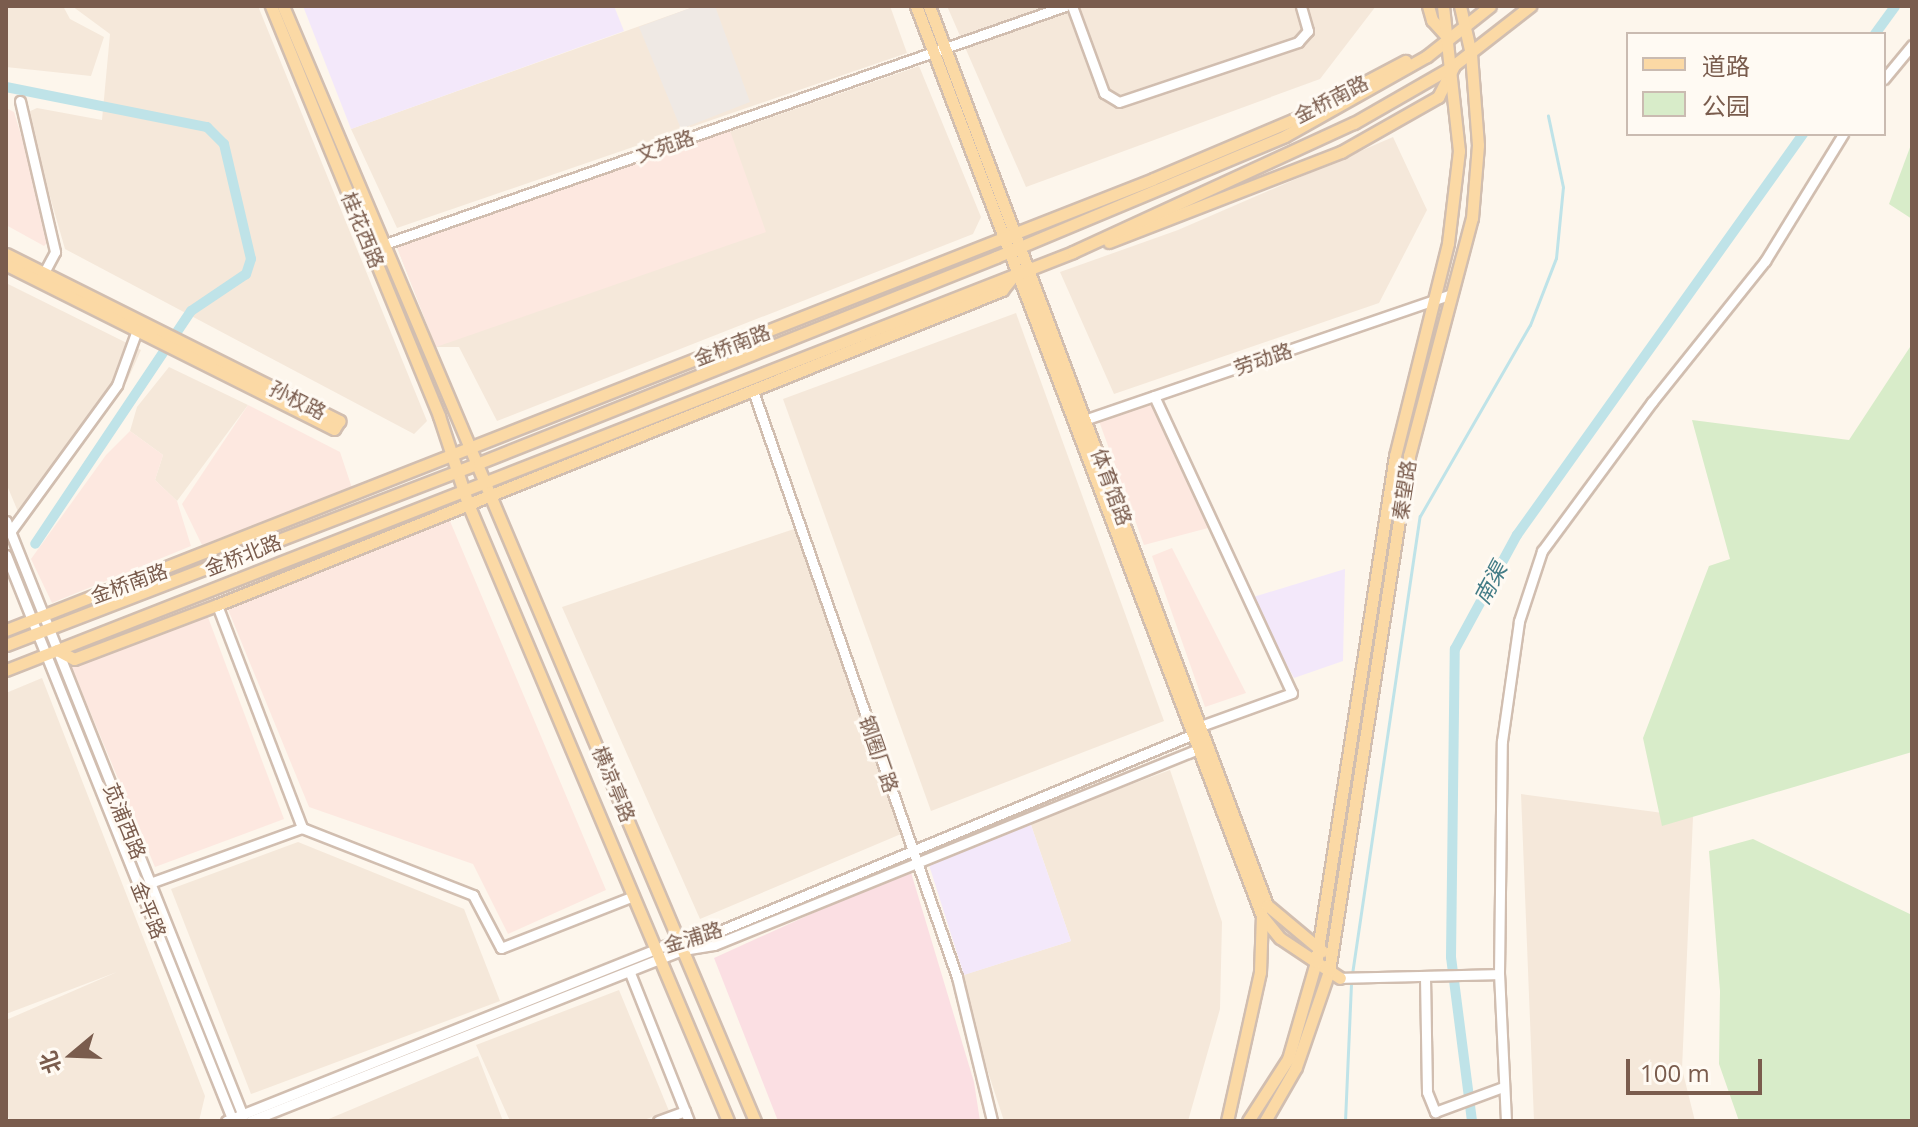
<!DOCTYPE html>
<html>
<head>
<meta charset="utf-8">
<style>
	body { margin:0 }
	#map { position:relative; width:1918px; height:1127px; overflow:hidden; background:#fdf6ec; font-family:"Open Sans","Noto Sans SC",sans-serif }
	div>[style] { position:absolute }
	.residential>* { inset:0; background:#f5e8da }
	.commercial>* { inset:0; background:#fde8e0 }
	.industrial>* { inset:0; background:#efe9e4 }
	.education>* { inset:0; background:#f3e8fa }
	.medical>* { inset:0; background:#fbdfe3 }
	.green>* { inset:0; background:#d8ecc9 }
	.stream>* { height:3px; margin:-1.5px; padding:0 1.5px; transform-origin:1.5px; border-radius:1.5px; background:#bfe3e8 }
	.canal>* { height:10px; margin:-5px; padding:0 5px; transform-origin:5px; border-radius:5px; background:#bfe3e8 }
	.roads { filter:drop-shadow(2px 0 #d1beb0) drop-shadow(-2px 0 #d1beb0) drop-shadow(0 2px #d1beb0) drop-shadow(0 -2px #d1beb0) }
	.minor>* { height:9px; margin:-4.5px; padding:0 4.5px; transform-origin:4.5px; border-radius:4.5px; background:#fff }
	.major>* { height:11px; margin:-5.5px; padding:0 5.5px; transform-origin:5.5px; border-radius:5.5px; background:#fbd9a5 }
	span { translate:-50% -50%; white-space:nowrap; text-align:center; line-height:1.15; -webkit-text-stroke:6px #fffaf3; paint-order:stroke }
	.street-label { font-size:20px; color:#7a5c4d }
	.water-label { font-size:22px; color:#437c86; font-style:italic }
	.frame { position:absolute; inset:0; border:8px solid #7a5c4d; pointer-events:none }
	.legend { position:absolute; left:1626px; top:32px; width:260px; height:104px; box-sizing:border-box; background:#fffaf3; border:2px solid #cabbb1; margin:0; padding:10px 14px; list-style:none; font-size:24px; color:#7a5c4d }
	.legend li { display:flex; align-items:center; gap:16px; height:40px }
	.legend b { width:40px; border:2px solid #cabbb1 }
	.north { position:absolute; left:32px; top:1015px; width:80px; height:80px; -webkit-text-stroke:6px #fffaf3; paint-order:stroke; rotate:251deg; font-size:22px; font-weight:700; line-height:32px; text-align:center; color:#7a5c4d }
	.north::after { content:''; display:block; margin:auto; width:28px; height:36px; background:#7a5c4d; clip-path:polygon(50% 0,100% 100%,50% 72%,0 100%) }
	.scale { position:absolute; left:1626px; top:1059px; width:136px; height:36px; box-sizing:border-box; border:4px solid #7a5c4d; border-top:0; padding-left:10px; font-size:24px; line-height:28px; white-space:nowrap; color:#7a5c4d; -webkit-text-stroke:6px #fffaf3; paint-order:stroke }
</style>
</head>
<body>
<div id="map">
	<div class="residential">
		<div style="clip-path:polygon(6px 6px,63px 6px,70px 19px,104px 37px,91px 76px,6px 67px)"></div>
		<div style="clip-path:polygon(72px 6px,258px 6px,427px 421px,414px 434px,65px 249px,26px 113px,37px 108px,102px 120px,110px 34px)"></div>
		<div style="clip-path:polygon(696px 6px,890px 6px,907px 53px,397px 228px,351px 129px)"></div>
		<div style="clip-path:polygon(947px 6px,1376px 6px,1320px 79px,1026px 187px)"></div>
		<div style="clip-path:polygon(919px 66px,981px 217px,973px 234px,497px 421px,459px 347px,436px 347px,397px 247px)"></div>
		<div style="clip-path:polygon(1393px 137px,1427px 210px,1379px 303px,1114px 394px,1060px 272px,1178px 230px)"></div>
		<div style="clip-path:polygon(6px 283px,141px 350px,127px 381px,24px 526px,6px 483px)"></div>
		<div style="clip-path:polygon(1016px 313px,1164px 721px,931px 811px,783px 399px)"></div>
		<div style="clip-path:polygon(169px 367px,248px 405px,177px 501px,155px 480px,163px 455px,130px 431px,137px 407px)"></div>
		<div style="clip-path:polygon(797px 528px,901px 834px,700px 919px,562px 607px)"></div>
		<div style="clip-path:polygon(42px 678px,205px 1096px,199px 1121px,10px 1121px,6px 1112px,6px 1020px,117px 972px,6px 1014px,6px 693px)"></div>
		<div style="clip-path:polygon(1170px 770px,1222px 922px,1220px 1009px,1188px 1121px,1004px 1121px,957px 977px,1071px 941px,1030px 822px)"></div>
		<div style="clip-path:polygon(1521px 794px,1693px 817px,1682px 1069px,1695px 1121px,1534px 1121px)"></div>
		<div style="clip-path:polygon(298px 842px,464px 909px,500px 1001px,251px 1094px,171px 889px)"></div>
		<div style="clip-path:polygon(619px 990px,669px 1111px,641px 1121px,510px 1121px,476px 1045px)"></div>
		<div style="clip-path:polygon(478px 1056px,503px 1121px,324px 1121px)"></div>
	</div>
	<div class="commercial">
		<div style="clip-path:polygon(6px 108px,14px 112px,52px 238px,44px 246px,6px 225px)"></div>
		<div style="clip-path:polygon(728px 125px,766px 232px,436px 347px,395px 242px)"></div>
		<div style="clip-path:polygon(1152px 403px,1208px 528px,1144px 545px,1099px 421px)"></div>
		<div style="clip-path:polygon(248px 405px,340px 452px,352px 488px,202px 545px,182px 504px)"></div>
		<div style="clip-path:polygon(130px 431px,163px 455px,155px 480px,177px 501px,191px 546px,52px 603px,31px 559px,106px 455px)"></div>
		<div style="clip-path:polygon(447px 514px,606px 890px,508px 934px,473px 864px,309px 807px,225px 602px)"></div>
		<div style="clip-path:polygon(1172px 548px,1246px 693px,1205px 707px,1152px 556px)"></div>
		<div style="clip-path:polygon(206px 612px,284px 819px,155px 867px,71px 666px)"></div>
	</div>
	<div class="industrial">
		<div style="clip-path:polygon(696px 6px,715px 6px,750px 102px,681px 129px,639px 27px)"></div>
	</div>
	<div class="education">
		<div style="clip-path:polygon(303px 6px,614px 6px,624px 31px,351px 129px)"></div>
		<div style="clip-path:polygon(1345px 569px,1343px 661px,1294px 678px,1250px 598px)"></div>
		<div style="clip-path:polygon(1030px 822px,1071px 941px,964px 975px,929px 865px)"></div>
	</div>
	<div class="medical">
		<div style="clip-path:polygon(910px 869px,974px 1082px,980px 1121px,778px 1121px,714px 958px)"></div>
	</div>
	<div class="green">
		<div style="clip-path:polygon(1912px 142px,1912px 219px,1889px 204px)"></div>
		<div style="clip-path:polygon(1912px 344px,1912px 752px,1662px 826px,1643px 738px,1709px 566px,1730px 559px,1692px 420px,1849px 440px)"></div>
		<div style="clip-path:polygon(1753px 839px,1912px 915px,1912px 1121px,1739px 1121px,1719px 1064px,1720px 991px,1709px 851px)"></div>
	</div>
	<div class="stream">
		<div style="left:1352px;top:974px;width:463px;rotate:-81.6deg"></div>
		<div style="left:1420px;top:516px;width:220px;rotate:-60.1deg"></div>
		<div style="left:1530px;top:325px;width:72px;rotate:-68.8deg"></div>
		<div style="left:1556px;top:258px;width:71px;rotate:-84.4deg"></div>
		<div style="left:1563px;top:187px;width:73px;rotate:-101.9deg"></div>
		<div style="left:1345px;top:1121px;width:140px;rotate:-87.5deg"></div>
	</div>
	<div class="canal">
		<div style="left:1875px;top:34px;width:34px;rotate:-54deg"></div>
		<div style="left:6px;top:87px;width:205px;rotate:11.3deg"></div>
		<div style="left:207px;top:127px;width:24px;rotate:45deg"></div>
		<div style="left:224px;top:144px;width:118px;rotate:76.8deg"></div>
		<div style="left:251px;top:259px;width:16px;rotate:108deg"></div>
		<div style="left:246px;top:274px;width:66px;rotate:146.1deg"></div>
		<div style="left:191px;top:311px;width:280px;rotate:123.8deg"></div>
		<div style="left:1472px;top:1121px;width:165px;rotate:-97.3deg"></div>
		<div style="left:1451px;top:957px;width:308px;rotate:-89.3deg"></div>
		<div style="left:1455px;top:649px;width:130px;rotate:-61.5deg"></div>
		<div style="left:1517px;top:535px;width:493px;rotate:-54.5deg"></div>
	</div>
	<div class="roads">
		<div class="minor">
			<div style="left:1072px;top:6px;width:93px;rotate:69.8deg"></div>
			<div style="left:1104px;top:93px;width:17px;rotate:31deg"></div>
			<div style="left:1119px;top:102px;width:189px;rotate:-18.5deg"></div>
			<div style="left:1298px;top:42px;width:15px;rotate:-48deg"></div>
			<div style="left:1308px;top:31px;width:26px;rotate:-106deg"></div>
			<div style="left:1884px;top:79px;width:44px;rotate:-50.5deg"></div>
			<div style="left:20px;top:101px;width:155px;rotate:76.9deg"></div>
			<div style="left:55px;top:252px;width:24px;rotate:118deg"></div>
			<div style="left:385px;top:244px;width:720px;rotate:-19.29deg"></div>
			<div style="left:753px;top:391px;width:620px;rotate:70.81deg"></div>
			<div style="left:957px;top:977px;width:148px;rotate:76.3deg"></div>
			<div style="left:1154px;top:396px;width:327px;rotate:65.1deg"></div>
			<div style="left:1292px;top:693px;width:97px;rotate:160.1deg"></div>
			<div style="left:1081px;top:421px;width:389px;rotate:-18.9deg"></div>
			<div style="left:6px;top:521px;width:640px;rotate:68.28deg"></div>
			<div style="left:10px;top:532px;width:182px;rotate:-53.9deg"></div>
			<div style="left:117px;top:385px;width:59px;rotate:-70deg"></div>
			<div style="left:6px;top:555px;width:610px;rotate:68.15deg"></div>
			<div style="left:217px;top:605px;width:239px;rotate:69.1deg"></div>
			<div style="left:150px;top:883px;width:162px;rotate:-19.9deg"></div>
			<div style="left:302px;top:828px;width:184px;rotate:21.4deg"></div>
			<div style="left:473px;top:895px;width:60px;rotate:62.2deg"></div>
			<div style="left:501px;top:948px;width:140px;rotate:-21.4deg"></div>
			<div style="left:630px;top:973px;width:159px;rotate:68.3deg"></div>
			<div style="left:1425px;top:977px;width:115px;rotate:89deg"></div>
			<div style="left:1427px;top:1092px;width:22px;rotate:68deg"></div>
			<div style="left:1435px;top:1112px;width:72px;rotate:-20.2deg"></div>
			<div style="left:1340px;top:978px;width:159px;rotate:-1.4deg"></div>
			<div style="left:226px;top:1121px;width:487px;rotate:-21.8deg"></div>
			<div style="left:678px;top:940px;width:32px;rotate:-9deg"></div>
			<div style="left:710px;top:935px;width:526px;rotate:-22.57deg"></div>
			<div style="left:250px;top:1121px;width:466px;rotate:-21.6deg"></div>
			<div style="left:683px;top:950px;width:31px;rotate:-9deg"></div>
			<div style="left:714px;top:945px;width:528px;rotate:-22.04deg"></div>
			<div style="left:658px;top:1121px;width:29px;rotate:-20deg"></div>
			<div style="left:1506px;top:1121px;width:147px;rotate:-92.7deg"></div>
			<div style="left:1499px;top:974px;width:233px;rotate:-89.3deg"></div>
			<div style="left:1502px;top:741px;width:121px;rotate:-81.9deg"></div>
			<div style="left:1519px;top:621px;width:74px;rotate:-71.8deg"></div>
			<div style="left:1542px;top:551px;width:185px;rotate:-53.6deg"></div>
			<div style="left:1652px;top:402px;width:181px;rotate:-51.3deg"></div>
			<div style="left:1765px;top:261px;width:149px;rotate:-58.4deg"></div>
		</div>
		<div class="major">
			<div style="left:271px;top:6px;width:443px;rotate:67.7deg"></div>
			<div style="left:439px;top:416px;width:93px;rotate:71.8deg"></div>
			<div style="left:468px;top:504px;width:670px;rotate:67.15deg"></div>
			<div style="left:283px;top:6px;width:1211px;rotate:67.06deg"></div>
			<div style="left:916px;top:6px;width:974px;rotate:69.18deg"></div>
			<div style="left:1262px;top:916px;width:28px;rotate:51deg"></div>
			<div style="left:1280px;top:938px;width:72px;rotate:33.7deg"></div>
			<div style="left:929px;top:6px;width:960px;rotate:69.4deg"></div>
			<div style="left:1267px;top:905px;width:72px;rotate:39.9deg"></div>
			<div style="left:1428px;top:6px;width:15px;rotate:74deg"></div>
			<div style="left:1432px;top:20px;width:24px;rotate:48deg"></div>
			<div style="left:1109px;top:242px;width:249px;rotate:-21.2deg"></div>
			<div style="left:1341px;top:152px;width:112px;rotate:-29.6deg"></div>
			<div style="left:1438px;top:97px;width:34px;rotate:-63deg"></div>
			<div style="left:6px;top:254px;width:373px;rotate:26.6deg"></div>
			<div style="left:339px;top:421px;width:9px;rotate:122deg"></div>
			<div style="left:334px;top:429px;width:367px;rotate:-153.4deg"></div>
			<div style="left:6px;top:630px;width:1232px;rotate:-21.46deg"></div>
			<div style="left:1153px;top:179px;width:152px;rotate:-22.9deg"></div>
			<div style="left:1293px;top:120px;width:127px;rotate:-27.8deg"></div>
			<div style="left:6px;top:645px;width:507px;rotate:-21.05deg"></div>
			<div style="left:479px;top:463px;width:557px;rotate:-21.72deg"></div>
			<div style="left:996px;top:257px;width:313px;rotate:-22.7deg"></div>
			<div style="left:1285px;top:136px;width:163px;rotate:-29.4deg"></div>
			<div style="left:1427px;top:56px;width:80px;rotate:-38.4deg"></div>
			<div style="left:57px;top:650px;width:19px;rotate:28deg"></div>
			<div style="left:74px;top:659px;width:153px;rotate:-20.7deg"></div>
			<div style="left:217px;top:605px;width:846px;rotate:-21.86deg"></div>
			<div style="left:1002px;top:290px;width:26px;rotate:-51deg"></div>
			<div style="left:6px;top:670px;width:1146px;rotate:-21.39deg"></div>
			<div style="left:1073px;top:252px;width:309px;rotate:-24.7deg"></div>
			<div style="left:1354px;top:123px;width:114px;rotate:-29.9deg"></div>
			<div style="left:1453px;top:66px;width:98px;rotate:-37.9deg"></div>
			<div style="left:1227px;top:1121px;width:153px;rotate:-77.5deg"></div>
			<div style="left:1260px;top:972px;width:56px;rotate:-88deg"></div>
			<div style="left:1248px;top:1121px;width:74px;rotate:-57.2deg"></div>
			<div style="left:1288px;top:1059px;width:101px;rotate:-73.9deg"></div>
			<div style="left:1316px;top:962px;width:512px;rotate:-81.13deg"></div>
			<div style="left:1395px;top:456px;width:219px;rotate:-76deg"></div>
			<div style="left:1448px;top:243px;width:93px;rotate:-83.2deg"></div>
			<div style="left:1459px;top:151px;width:146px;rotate:-96.3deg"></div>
			<div style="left:1265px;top:1121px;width:62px;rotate:-60.1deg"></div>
			<div style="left:1296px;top:1067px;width:102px;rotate:-71deg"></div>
			<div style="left:1329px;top:971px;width:521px;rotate:-81.17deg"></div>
			<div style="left:1409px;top:456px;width:246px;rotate:-75.2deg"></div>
			<div style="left:1472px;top:218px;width:73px;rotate:-85.3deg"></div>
			<div style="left:1478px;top:145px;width:91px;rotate:-94.4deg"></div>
			<div style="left:1471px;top:54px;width:49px;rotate:-102.9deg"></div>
		</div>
	</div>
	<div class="street-label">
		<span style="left:1331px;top:99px;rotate:-27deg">金桥南路</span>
		<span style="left:665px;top:146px;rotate:-19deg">文苑路</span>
		<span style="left:363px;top:230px;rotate:68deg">桂花西路</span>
		<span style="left:732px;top:345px;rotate:-21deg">金桥南路</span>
		<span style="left:1263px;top:359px;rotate:-19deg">劳动路</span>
		<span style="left:298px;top:400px;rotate:27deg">孙权路</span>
		<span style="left:1112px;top:487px;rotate:70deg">体育馆路</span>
		<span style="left:1404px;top:490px;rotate:-81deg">秦望路</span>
		<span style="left:243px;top:555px;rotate:-21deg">金桥北路</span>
		<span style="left:129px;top:583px;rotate:-20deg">金桥南路</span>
		<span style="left:879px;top:754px;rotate:71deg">钢圈厂路</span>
		<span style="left:614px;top:784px;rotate:68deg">横凉亭路</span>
		<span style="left:125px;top:821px;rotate:68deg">苋浦西路</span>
		<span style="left:149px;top:910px;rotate:68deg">金平路</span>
		<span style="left:693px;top:937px;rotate:-17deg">金浦路</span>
	</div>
	<div class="water-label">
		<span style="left:1490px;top:583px;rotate:-62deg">南渠</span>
	</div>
	<div class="frame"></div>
	<ul class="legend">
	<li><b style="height:10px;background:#fbd9a5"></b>道路</li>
	<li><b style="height:22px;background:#d8ecc9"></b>公园</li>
	</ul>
	<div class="north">北</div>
	<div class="scale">100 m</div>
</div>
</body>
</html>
